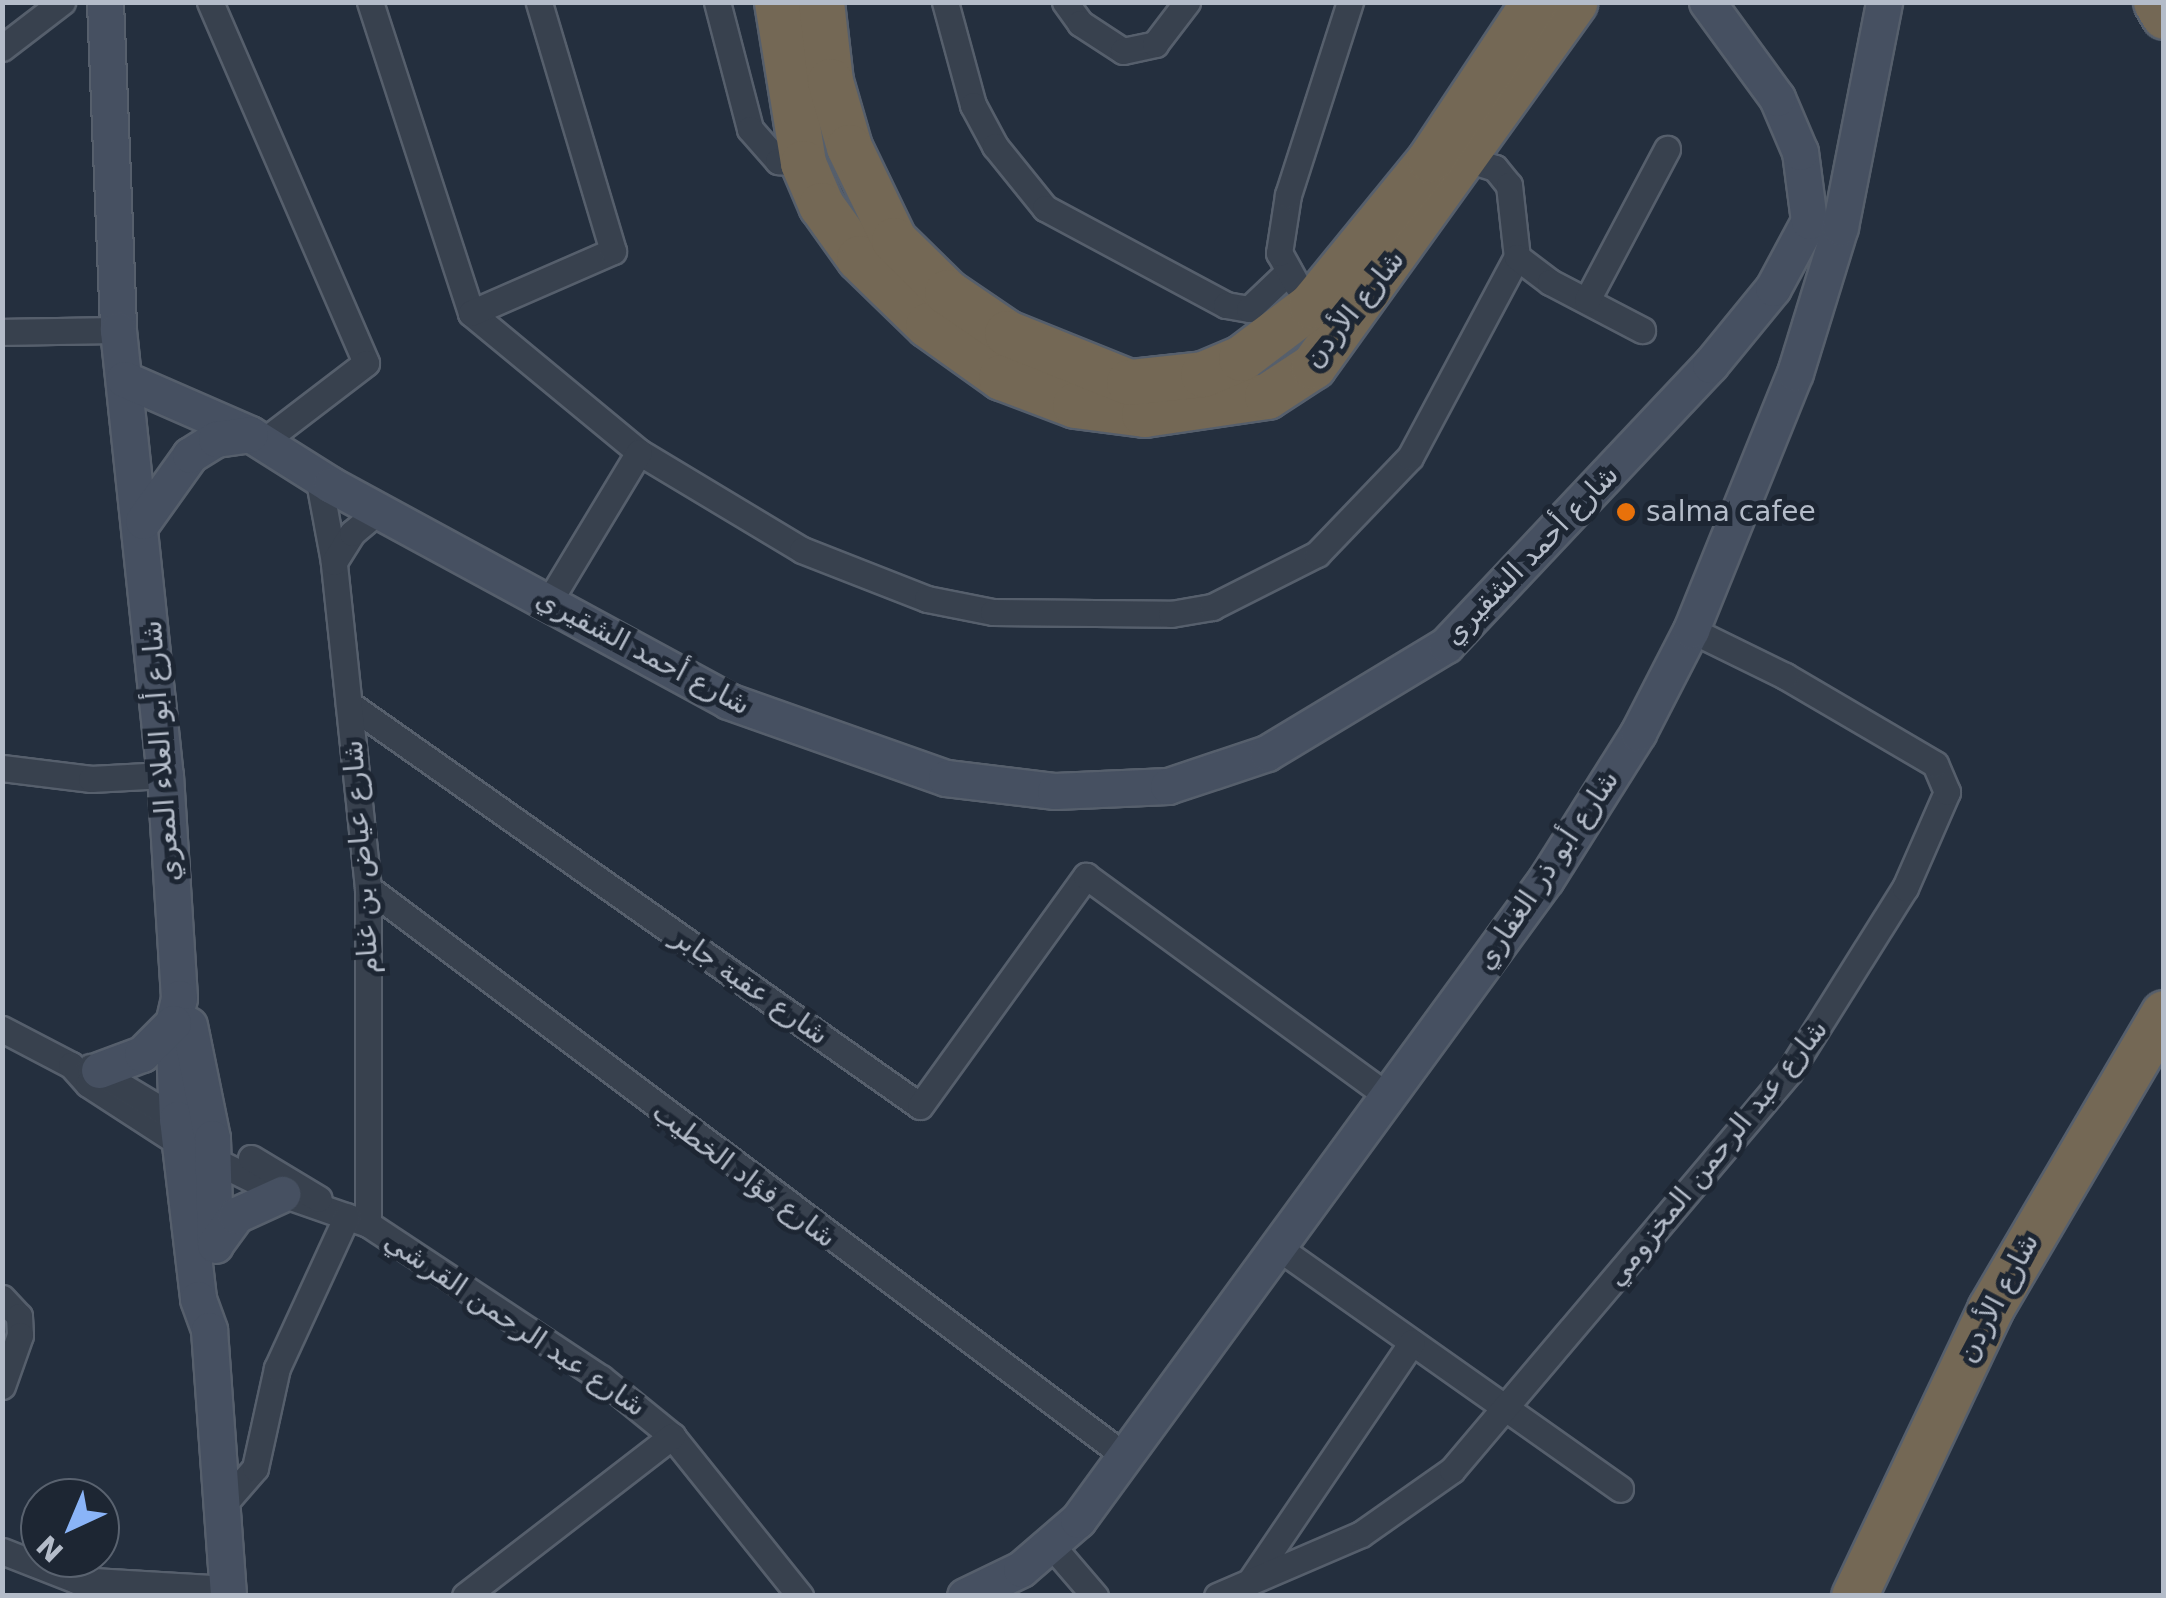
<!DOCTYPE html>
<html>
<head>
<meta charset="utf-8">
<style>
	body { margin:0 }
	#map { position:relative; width:2166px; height:1598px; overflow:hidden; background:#242f3e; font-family:"DejaVu Sans",Vazirmatn,sans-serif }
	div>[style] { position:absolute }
	.roads { filter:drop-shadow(2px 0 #565f6c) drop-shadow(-2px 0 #565f6c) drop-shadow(0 2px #565f6c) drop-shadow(0 -2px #565f6c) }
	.street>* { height:25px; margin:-12.5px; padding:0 12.5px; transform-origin:12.5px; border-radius:12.5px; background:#38414e }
	.secondary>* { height:35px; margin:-17.5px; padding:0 17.5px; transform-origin:17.5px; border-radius:17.5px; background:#465061 }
	.highway>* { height:45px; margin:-22.5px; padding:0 22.5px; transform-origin:22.5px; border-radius:22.5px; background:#746855 }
	.dots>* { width:28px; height:28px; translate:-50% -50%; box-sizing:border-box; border:5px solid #1d2633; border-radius:50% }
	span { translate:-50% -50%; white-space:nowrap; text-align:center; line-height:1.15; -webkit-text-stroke:10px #1d2633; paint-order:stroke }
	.street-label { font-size:28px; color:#b4bcc9 }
	.poi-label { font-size:28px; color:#b4bcc9 }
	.left { translate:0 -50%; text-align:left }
	.frame { position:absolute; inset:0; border:5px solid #b4bcc9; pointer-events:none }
	.north { position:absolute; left:20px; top:1478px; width:100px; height:100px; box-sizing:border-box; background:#1d2633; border:2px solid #59626f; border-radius:50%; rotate:224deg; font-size:28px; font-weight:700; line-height:40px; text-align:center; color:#b4bcc9 }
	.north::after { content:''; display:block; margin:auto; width:35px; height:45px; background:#8ab4f8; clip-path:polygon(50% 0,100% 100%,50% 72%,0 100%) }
</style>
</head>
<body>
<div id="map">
	<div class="roads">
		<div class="street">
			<div style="left:210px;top:2px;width:393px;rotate:66.6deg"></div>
			<div style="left:366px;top:363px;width:128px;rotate:142.6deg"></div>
			<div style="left:370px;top:2px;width:327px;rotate:72deg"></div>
			<div style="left:471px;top:313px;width:218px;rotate:39.6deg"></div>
			<div style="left:639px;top:452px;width:190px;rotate:31deg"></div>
			<div style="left:802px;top:550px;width:134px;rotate:21.4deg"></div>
			<div style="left:927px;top:599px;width:67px;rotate:11.1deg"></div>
			<div style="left:993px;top:612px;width:178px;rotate:0.6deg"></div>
			<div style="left:1171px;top:614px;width:42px;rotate:-9.7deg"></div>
			<div style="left:1212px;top:607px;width:118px;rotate:-26.8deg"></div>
			<div style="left:1317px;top:554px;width:134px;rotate:-46.2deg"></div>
			<div style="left:1410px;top:457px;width:227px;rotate:-61.9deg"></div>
			<div style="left:717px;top:2px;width:131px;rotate:75.4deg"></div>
			<div style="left:750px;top:129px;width:43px;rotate:48.8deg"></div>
			<div style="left:778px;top:161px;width:25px;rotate:5deg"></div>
			<div style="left:945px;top:2px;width:107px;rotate:74.8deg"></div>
			<div style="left:973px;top:105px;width:47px;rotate:61.8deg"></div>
			<div style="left:995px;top:146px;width:80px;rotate:51.1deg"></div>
			<div style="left:1045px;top:208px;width:205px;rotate:28.2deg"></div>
			<div style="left:1226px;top:305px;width:23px;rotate:10deg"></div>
			<div style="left:1249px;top:309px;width:55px;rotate:-43.5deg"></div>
			<div style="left:1065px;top:2px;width:26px;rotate:54deg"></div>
			<div style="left:1080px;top:23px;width:51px;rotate:33.1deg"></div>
			<div style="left:1123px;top:51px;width:33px;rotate:-12deg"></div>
			<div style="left:1155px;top:44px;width:53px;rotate:-52.7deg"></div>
			<div style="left:2px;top:48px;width:76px;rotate:-37.5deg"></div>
			<div style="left:1467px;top:159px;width:29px;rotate:18deg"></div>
			<div style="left:1495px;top:168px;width:22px;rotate:51deg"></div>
			<div style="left:1509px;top:185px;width:72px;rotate:83.7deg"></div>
			<div style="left:1517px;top:257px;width:41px;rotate:37.1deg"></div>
			<div style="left:1550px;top:282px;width:104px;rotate:27.6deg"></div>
			<div style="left:1297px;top:285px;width:37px;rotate:-119deg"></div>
			<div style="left:1279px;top:253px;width:59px;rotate:-81.2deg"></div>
			<div style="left:1288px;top:195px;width:203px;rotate:-72.2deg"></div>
			<div style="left:1587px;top:300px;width:171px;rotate:-62.1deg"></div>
			<div style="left:471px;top:313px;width:155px;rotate:-23.6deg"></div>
			<div style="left:613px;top:251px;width:260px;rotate:-106.6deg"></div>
			<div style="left:2px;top:332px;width:116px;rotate:-1deg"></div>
			<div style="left:318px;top:476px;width:87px;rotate:79.5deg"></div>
			<div style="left:548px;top:603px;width:176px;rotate:-58.9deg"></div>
			<div style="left:349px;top:704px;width:698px;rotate:35.15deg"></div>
			<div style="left:920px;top:1106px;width:284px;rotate:-54.2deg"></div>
			<div style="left:1086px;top:876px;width:371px;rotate:36.1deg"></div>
			<div style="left:2px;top:768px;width:90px;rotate:7deg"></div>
			<div style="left:91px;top:779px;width:74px;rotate:-3.1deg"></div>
			<div style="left:368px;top:888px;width:946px;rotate:36.88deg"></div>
			<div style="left:2px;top:1029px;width:78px;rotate:27.6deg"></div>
			<div style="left:71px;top:1065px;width:25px;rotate:48deg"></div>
			<div style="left:88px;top:1084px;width:108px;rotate:33deg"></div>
			<div style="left:179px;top:1143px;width:115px;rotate:26.3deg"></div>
			<div style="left:282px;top:1194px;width:91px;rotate:19.2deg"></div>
			<div style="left:368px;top:1224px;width:279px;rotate:33.5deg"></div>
			<div style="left:601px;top:1378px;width:92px;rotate:39.2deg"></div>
			<div style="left:672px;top:1436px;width:205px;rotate:51.3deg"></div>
			<div style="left:90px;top:1067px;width:115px;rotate:30.8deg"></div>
			<div style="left:251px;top:1158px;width:79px;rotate:31.1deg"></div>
			<div style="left:368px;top:1224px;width:336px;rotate:-90deg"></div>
			<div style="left:368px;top:888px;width:328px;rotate:-96deg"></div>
			<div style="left:334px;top:562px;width:34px;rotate:-58deg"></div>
			<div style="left:352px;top:533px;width:35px;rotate:-40deg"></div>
			<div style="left:1276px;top:1246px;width:421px;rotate:35.2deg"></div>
			<div style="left:2px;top:1298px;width:25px;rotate:47deg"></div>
			<div style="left:19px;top:1316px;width:19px;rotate:87deg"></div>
			<div style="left:20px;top:1335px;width:54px;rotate:109.4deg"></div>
			<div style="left:222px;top:1506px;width:50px;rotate:-49deg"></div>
			<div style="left:255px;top:1468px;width:102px;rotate:-77.6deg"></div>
			<div style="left:277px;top:1368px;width:167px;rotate:-65.3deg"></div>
			<div style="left:1052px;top:1546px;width:66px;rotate:49.3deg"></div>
			<div style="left:2px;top:1551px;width:79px;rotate:21.4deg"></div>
			<div style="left:76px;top:1580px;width:152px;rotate:3.4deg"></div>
			<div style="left:1251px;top:1580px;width:287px;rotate:-55.9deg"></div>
			<div style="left:465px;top:1596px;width:262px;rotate:-37.7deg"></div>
			<div style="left:1217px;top:1596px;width:157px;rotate:-23.3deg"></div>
			<div style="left:1361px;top:1534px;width:111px;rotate:-35.1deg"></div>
			<div style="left:1452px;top:1470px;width:523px;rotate:-49.73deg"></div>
			<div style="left:1790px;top:1071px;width:216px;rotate:-57.9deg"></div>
			<div style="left:1905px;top:888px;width:105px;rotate:-66.4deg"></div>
			<div style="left:1947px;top:792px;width:30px;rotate:-113deg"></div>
			<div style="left:1935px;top:764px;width:174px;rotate:-149.6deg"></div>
			<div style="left:1785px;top:676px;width:105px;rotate:-153.9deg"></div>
		</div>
		<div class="secondary">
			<div style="left:105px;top:2px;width:328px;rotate:87.7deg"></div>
			<div style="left:118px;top:330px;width:447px;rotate:84deg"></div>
			<div style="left:165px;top:775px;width:223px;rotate:86.4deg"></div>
			<div style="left:179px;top:998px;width:26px;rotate:103deg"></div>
			<div style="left:173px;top:1023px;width:96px;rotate:87.6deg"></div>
			<div style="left:177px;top:1119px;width:181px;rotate:83.3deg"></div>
			<div style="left:198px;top:1299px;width:33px;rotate:70deg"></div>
			<div style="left:209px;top:1330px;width:267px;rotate:85.9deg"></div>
			<div style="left:124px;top:379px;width:137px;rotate:23.6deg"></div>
			<div style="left:250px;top:434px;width:96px;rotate:32.2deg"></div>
			<div style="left:331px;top:485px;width:452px;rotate:28.5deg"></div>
			<div style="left:728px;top:701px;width:231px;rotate:19.5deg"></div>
			<div style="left:946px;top:778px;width:110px;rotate:6.8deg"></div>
			<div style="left:1055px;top:791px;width:113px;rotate:-2.5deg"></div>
			<div style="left:1168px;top:786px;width:104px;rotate:-18.4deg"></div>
			<div style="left:1267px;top:753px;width:209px;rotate:-31.1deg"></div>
			<div style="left:1446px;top:645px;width:385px;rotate:-46.7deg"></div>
			<div style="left:1710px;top:365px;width:99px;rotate:-50.7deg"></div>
			<div style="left:1773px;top:288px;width:76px;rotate:-61.8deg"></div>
			<div style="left:1809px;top:221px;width:70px;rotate:-97.4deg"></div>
			<div style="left:1800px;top:152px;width:59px;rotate:-113.1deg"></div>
			<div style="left:1777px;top:98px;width:119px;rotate:-126.1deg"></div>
			<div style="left:143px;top:521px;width:81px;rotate:-54.5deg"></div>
			<div style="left:190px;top:455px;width:31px;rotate:-32deg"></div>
			<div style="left:216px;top:439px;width:34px;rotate:-8deg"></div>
			<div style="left:189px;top:1025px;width:115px;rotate:78.5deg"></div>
			<div style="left:212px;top:1138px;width:107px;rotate:88.4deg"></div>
			<div style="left:99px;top:1070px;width:46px;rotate:-20.4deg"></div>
			<div style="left:142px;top:1054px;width:44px;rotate:-45deg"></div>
			<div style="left:215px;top:1244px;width:36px;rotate:-54deg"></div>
			<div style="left:236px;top:1215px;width:51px;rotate:-24.5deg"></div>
			<div style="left:965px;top:1596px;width:62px;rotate:-25.7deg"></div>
			<div style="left:1021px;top:1569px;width:75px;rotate:-40.7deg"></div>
			<div style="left:1078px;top:1520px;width:794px;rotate:-53.87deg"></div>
			<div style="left:1546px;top:879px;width:173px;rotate:-57.8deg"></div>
			<div style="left:1638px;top:733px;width:116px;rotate:-62.8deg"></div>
			<div style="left:1691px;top:630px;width:277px;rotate:-68deg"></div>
			<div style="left:1795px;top:373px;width:153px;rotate:-72.9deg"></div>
			<div style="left:1840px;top:227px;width:229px;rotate:-78.9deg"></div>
		</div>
		<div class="highway">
			<div style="left:777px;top:2px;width:163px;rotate:80.8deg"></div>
			<div style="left:803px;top:163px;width:46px;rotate:66.8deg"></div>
			<div style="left:821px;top:205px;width:65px;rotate:54.4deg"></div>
			<div style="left:859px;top:258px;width:96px;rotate:44.2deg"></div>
			<div style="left:928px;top:325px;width:90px;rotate:35.5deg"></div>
			<div style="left:1001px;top:377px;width:79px;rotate:20.7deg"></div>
			<div style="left:1075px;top:405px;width:70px;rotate:7.4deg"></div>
			<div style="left:1144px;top:414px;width:124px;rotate:-8.3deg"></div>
			<div style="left:1267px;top:396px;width:55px;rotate:-33.1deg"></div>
			<div style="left:1313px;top:366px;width:448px;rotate:-54.3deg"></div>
			<div style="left:821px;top:2px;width:80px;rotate:83.5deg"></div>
			<div style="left:830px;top:81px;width:69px;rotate:73.9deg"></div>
			<div style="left:849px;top:147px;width:103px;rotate:64.2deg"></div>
			<div style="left:894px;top:240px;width:74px;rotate:44.5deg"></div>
			<div style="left:947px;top:292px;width:73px;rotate:34.3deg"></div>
			<div style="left:1007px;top:333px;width:131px;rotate:21.9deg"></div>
			<div style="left:1129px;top:382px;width:74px;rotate:-6.2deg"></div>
			<div style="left:1203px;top:374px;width:41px;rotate:-22.8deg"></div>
			<div style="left:1241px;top:358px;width:88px;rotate:-37.1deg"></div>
			<div style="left:1311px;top:305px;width:188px;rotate:-50.8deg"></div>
			<div style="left:1430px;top:159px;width:188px;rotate:-56.5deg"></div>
			<div style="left:2156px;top:2px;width:16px;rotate:60deg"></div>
			<div style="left:1854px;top:1596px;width:318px;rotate:-64.6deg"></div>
			<div style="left:1990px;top:1309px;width:343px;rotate:-59.6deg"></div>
		</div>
	</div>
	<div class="dots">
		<div style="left:1626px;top:512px;background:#e8710a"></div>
	</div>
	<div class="street-label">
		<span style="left:1354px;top:309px;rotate:-51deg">شارع الأردن</span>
		<span style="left:1531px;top:555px;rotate:-46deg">شارع أحمد الشقيري</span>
		<span style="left:643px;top:652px;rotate:28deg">شارع أحمد الشقيري</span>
		<span style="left:161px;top:751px;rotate:-94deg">شارع أبو العلاء المعري</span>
		<span style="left:361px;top:857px;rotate:-94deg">شارع عياض بن غنام</span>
		<span style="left:1547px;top:870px;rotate:-56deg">شارع أبو ذر الغفاري</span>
		<span style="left:750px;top:986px;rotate:35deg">شارع عقبة جابر</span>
		<span style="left:1717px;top:1153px;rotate:-51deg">شارع عبد الرحمن المخزومي</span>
		<span style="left:744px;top:1175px;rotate:37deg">شارع فؤاد الخطيب</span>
		<span style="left:1998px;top:1298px;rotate:-62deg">شارع الأردن</span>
		<span style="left:515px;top:1324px;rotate:34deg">شارع عبد الرحمن القرشي</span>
	</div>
	<div class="poi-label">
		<span class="left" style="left:1646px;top:512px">salma cafee</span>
	</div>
	<div class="frame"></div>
	<div class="north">N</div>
</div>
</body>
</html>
